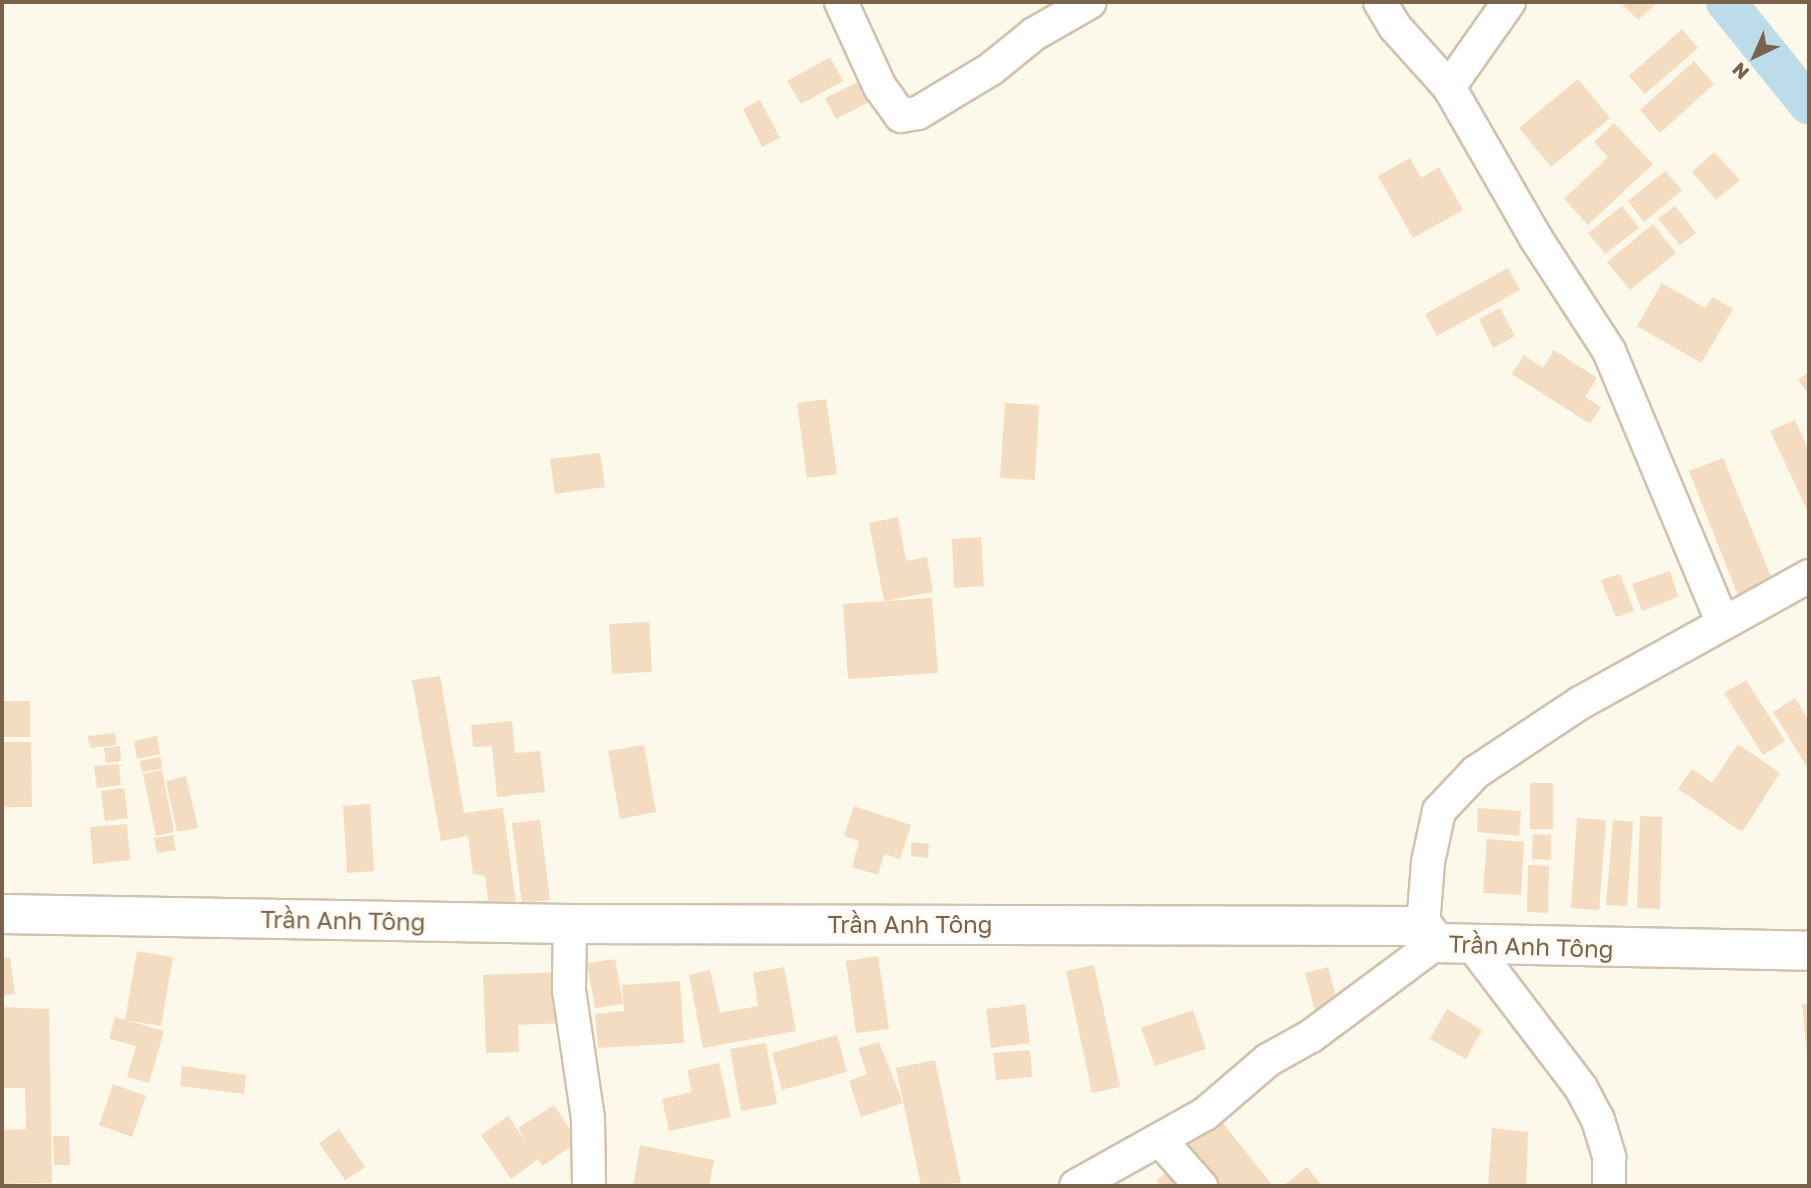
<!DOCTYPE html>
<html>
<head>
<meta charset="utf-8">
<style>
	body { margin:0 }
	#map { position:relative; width:1811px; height:1188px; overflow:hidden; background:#fdf9ea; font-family:"Golos Text",sans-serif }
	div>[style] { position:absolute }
	.canal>* { height:40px; margin:-20px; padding:0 20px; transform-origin:20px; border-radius:20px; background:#bcdce9 }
	.building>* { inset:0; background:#f4dcc0 }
	.roads { filter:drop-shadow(2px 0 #d1c2ae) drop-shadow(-2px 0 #d1c2ae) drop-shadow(0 2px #d1c2ae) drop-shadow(0 -2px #d1c2ae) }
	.street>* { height:32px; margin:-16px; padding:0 16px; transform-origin:16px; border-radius:16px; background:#fff }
	.secondary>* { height:38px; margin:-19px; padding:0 19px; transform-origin:19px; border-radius:19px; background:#fff }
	span { translate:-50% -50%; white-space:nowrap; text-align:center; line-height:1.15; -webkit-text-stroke:5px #fffbf1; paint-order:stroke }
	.street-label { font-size:24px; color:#7a624b }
	.frame { position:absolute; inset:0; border:4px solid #7a624b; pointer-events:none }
	.north { position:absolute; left:1720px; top:21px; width:70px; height:70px; -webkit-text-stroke:5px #fffbf1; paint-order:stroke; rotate:224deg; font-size:19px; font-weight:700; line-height:28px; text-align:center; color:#7a624b }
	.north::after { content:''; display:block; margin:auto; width:24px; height:32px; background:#7a624b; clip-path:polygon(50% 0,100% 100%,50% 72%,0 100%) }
</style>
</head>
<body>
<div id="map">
	<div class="canal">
		<div style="left:1726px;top:2px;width:132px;rotate:51.1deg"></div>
	</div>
	<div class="building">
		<div style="clip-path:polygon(1620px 2px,1658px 2px,1638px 20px)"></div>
		<div style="clip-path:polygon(1682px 29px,1698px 48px,1645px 94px,1629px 76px)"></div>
		<div style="clip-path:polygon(830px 57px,843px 81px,801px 104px,787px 81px)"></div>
		<div style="clip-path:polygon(1694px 61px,1714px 84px,1660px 133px,1640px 110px)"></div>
		<div style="clip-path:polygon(1578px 79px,1610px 118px,1551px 167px,1519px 128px)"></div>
		<div style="clip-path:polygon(860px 81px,871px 101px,836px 119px,825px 98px)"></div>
		<div style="clip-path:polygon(760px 100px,780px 138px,762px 147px,743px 109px)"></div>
		<div style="clip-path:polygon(1614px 123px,1653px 164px,1588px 225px,1564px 199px,1608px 157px,1594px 142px)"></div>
		<div style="clip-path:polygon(1714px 152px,1740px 180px,1716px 200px,1692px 172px)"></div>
		<div style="clip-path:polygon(1410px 158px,1421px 178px,1439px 167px,1463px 210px,1413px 238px,1378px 176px)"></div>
		<div style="clip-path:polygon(1665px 171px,1682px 190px,1644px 222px,1628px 201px)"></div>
		<div style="clip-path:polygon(1622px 206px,1639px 228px,1605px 254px,1588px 233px)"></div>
		<div style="clip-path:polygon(1675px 206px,1696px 233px,1680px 245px,1658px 219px)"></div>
		<div style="clip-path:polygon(1653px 224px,1676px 253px,1630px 290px,1607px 262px)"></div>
		<div style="clip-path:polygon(1508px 268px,1520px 290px,1437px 336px,1425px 314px)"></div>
		<div style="clip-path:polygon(1662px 283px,1705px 308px,1712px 297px,1733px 309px,1701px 363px,1637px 326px)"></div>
		<div style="clip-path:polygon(1500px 308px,1515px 336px,1493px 348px,1479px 319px)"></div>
		<div style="clip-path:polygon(1554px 350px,1597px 378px,1585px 397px,1601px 407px,1590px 424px,1512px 374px,1524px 355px,1543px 368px)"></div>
		<div style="clip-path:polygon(1809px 371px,1809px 394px,1798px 380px)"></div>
		<div style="clip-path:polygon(826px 399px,837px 474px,807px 478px,797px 403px)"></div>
		<div style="clip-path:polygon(1005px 403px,1039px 405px,1035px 480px,1000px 478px)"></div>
		<div style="clip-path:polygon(1795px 420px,1809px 450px,1809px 514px,1770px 431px)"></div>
		<div style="clip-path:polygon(600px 453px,605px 487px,555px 494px,550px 459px)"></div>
		<div style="clip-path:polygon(1723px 458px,1774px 584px,1739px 598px,1689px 471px)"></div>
		<div style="clip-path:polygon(898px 517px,906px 561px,927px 557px,933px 592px,884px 601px,869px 523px)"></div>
		<div style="clip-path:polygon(981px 537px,984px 586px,954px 588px,952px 539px)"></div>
		<div style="clip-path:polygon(1670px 571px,1678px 597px,1642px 611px,1632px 584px)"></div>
		<div style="clip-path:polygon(1620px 574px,1634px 611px,1616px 617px,1601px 580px)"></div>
		<div style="clip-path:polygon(932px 598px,938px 673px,848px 679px,843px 604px)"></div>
		<div style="clip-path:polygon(649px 622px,652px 672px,612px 674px,609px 624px)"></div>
		<div style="clip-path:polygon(440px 676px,464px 813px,503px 808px,516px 903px,489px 907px,485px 876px,473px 874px,468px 836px,441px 841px,412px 680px)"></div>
		<div style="clip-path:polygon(1746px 680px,1785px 741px,1763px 755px,1724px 693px)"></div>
		<div style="clip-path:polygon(1795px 698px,1809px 721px,1809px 770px,1773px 712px)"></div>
		<div style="clip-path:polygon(2px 701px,30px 701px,30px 737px,2px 737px)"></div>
		<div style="clip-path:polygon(512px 721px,515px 753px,540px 751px,545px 792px,497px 797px,492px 746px,473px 747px,471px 725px)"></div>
		<div style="clip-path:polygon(115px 733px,117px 745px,90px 748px,88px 736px)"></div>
		<div style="clip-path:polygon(157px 736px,160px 754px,137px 759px,134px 741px)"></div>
		<div style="clip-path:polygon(2px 742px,31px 742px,32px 807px,2px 807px)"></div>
		<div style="clip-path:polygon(1738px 744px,1780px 773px,1742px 832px,1678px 789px,1692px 769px,1712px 783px)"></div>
		<div style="clip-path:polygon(644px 745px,656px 812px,620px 819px,608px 751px)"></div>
		<div style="clip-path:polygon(120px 746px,121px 761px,106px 763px,104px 748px)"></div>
		<div style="clip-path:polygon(161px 757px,162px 769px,142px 772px,140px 761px)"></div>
		<div style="clip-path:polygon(119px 764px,121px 785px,97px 788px,94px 766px)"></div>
		<div style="clip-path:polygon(162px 770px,174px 832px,156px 836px,143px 774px)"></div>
		<div style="clip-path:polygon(186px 776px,198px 828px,177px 832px,166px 781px)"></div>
		<div style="clip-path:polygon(1530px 783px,1553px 783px,1553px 829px,1530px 829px)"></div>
		<div style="clip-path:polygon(124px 788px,128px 818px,105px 821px,101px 791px)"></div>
		<div style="clip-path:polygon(370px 804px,374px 871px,347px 873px,343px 806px)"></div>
		<div style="clip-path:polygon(854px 806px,911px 825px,900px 859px,884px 854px,878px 875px,852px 867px,859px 841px,844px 836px)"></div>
		<div style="clip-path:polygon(1478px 808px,1521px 811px,1519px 836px,1477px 832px)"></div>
		<div style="clip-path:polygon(1640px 816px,1662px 817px,1660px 909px,1637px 908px)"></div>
		<div style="clip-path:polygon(1577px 818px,1606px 820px,1599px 910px,1571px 908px)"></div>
		<div style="clip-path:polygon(540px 820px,550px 900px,522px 903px,512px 823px)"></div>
		<div style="clip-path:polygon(1613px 820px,1633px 822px,1627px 906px,1606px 905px)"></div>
		<div style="clip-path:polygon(127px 824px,130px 860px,93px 864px,90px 827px)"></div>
		<div style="clip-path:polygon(1533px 834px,1551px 835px,1551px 860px,1532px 859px)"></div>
		<div style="clip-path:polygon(173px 835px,176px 850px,157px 853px,154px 838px)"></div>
		<div style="clip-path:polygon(1487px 839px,1524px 842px,1521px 895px,1483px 893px)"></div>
		<div style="clip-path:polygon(911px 842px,929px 844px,928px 858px,911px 856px)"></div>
		<div style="clip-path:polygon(1528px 865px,1549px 866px,1548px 913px,1527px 912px)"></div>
		<div style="clip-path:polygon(137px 951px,173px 957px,161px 1026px,125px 1020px)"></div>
		<div style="clip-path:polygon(878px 956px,889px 1029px,856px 1033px,846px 961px)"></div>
		<div style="clip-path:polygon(10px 957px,15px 994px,2px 996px,2px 958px)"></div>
		<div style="clip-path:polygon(615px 959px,623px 1004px,595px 1008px,587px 963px)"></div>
		<div style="clip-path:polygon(1094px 965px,1120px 1087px,1092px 1093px,1066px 971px)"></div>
		<div style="clip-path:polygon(784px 967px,796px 1031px,703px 1048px,689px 975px,710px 970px,720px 1013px,758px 1006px,753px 973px)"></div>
		<div style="clip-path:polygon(1328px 967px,1339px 1009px,1316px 1015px,1305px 973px)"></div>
		<div style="clip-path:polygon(563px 972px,565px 1023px,518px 1025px,519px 1052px,486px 1053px,483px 975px)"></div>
		<div style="clip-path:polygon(680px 981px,684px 1043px,598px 1048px,595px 1014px,624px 1011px,622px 985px)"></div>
		<div style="clip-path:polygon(1025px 1004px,1030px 1043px,991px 1048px,986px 1009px)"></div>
		<div style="clip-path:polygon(1802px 1004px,1809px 1004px,1809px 1054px,1807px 1054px)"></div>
		<div style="clip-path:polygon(2px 1007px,49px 1009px,52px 1183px,2px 1184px,2px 1130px,26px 1129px,25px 1088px,2px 1088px)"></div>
		<div style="clip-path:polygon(1447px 1009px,1482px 1030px,1466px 1059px,1430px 1039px)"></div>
		<div style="clip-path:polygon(1193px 1010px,1206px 1049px,1155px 1066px,1141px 1028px)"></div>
		<div style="clip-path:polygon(115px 1017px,164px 1031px,149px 1083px,127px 1077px,136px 1046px,109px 1039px)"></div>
		<div style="clip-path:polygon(837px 1035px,847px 1072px,782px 1090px,772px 1053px)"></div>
		<div style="clip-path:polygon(879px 1042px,903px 1103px,861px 1117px,849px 1081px,867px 1074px,858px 1048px)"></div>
		<div style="clip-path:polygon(766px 1043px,777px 1104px,741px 1111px,730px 1049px)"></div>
		<div style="clip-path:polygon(1030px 1050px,1032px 1077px,996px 1080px,993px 1053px)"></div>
		<div style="clip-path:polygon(935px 1060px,961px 1183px,921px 1186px,896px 1068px)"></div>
		<div style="clip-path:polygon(719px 1063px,731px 1117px,669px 1131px,662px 1099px,692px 1092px,687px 1070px)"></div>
		<div style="clip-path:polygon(182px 1066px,246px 1075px,244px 1094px,180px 1086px)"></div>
		<div style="clip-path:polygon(113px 1084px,146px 1096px,132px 1137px,99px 1125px)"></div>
		<div style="clip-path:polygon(554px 1105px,578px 1142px,542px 1166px,538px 1159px,511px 1179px,481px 1135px,508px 1116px,527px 1144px,518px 1128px)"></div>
		<div style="clip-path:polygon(1213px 1111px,1273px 1186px,1219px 1186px,1180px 1138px)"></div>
		<div style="clip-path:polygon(1492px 1128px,1528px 1132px,1526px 1186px,1488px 1186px)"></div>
		<div style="clip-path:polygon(339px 1129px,365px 1167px,345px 1180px,319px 1143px)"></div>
		<div style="clip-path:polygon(53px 1136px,69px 1136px,70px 1165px,54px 1165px)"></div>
		<div style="clip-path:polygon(640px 1145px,714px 1160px,709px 1186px,633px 1186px)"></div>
		<div style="clip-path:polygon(1178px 1162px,1198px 1186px,1161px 1186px,1156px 1181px)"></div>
		<div style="clip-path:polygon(1307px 1167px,1322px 1186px,1283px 1186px)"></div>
	</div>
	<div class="roads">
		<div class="street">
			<div style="left:841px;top:2px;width:94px;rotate:65.4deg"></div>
			<div style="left:880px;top:87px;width:36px;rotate:54deg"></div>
			<div style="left:901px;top:116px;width:17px;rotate:-10deg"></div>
			<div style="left:918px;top:113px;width:85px;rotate:-31.1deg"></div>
			<div style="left:991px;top:69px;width:55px;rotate:-39.1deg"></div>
			<div style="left:1034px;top:34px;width:64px;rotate:-29.7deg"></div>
			<div style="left:1380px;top:2px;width:29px;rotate:59deg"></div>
			<div style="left:1395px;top:27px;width:81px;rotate:48deg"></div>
			<div style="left:1449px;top:87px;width:177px;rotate:60.1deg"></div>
			<div style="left:1537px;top:240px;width:132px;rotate:57deg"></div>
			<div style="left:1609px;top:351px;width:295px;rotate:67.3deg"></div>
			<div style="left:1449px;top:87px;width:104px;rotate:-54.8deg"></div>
			<div style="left:570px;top:924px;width:66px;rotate:90.9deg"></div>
			<div style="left:569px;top:990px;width:130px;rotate:81.6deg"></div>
			<div style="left:588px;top:1119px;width:67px;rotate:89.1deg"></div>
			<div style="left:1423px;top:926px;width:64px;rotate:-85.5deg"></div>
			<div style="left:1428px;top:862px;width:52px;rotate:-77.8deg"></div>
			<div style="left:1439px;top:811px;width:54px;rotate:-46.5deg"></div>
			<div style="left:1476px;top:772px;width:125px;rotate:-33.6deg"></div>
			<div style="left:1580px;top:703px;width:262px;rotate:-29deg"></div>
			<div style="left:1473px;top:946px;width:178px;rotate:52.7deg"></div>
			<div style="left:1581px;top:1088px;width:36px;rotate:62deg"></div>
			<div style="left:1598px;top:1120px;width:39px;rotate:73deg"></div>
			<div style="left:1609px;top:1157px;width:29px;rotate:90deg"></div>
			<div style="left:1160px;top:1140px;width:62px;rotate:48.3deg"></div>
			<div style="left:1076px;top:1186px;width:148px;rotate:-29.2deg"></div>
			<div style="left:1205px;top:1114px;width:83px;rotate:-40.6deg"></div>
			<div style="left:1268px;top:1060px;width:49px;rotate:-29.2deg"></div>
			<div style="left:1311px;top:1036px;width:156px;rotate:-36.6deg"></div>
		</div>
		<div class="secondary">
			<div style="left:2px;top:914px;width:568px;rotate:1.01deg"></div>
			<div style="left:570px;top:924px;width:853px;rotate:0.13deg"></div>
			<div style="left:1423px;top:926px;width:21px;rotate:53deg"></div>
			<div style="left:1436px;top:943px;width:373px;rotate:1.2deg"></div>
		</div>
	</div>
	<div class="street-label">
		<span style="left:343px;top:920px;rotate:1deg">Trần Anh Tông</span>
		<span style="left:910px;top:924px">Trần Anh Tông</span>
		<span style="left:1531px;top:946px;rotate:2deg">Trần Anh Tông</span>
	</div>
	<div class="frame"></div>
	<div class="north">N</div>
</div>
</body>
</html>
